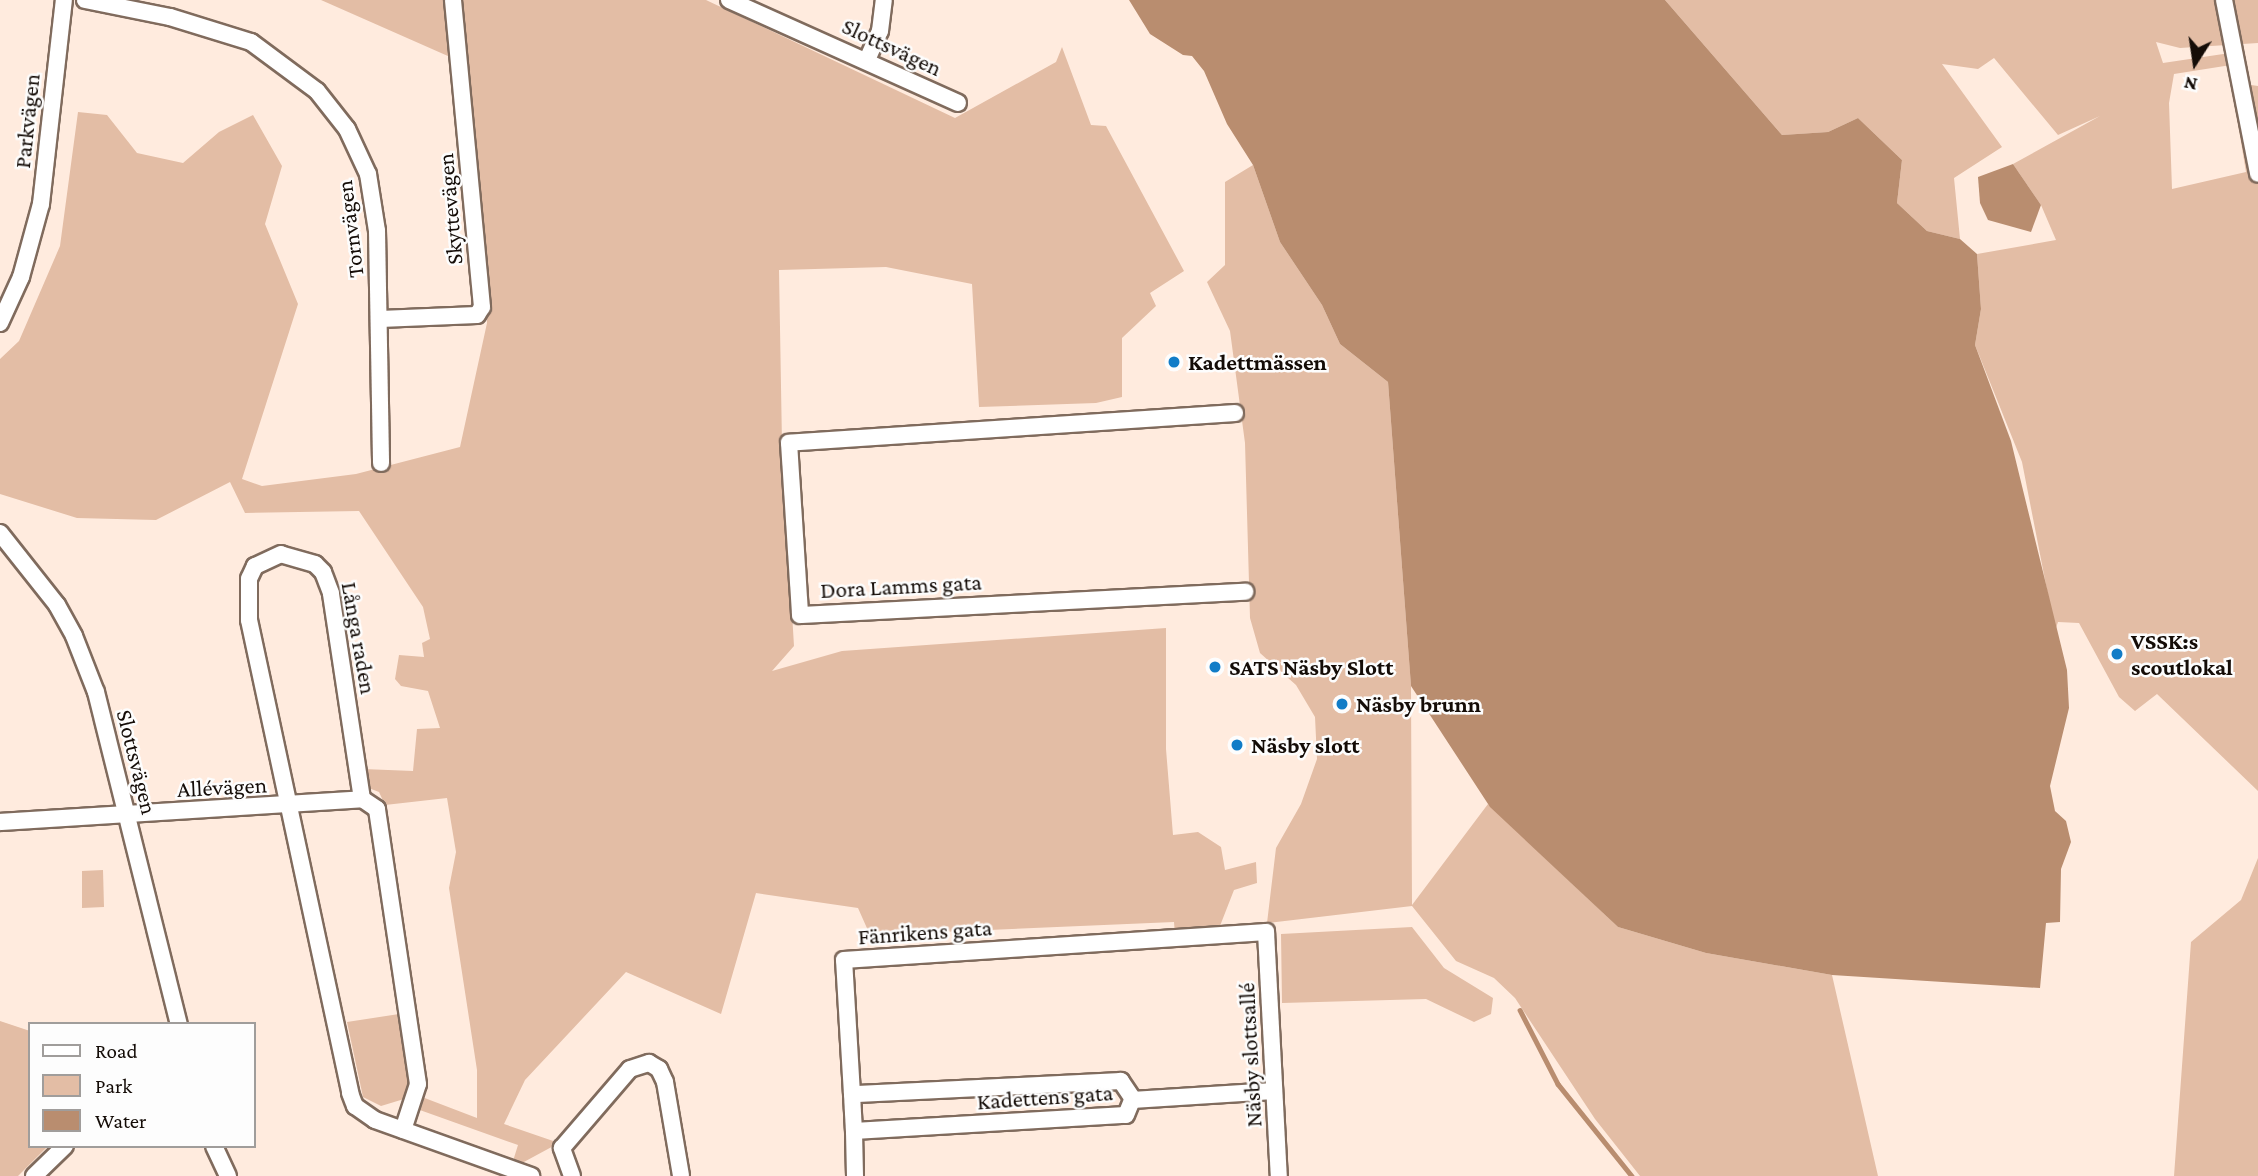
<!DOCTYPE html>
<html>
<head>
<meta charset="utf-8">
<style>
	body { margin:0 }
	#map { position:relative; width:2258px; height:1176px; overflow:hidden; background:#ffebde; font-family:"Crimson Pro",serif }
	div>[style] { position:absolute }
	.green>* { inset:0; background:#e3bda5 }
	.water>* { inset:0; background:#b98d6f }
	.stream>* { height:4.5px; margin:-2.25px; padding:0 2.25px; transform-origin:2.25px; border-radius:2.25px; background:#b98d6f }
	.roads { filter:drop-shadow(2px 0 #806b5d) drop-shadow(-2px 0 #806b5d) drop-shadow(0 2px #806b5d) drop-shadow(0 -2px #806b5d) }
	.street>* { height:16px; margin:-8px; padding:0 8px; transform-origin:8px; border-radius:8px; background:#fff }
	.dots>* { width:19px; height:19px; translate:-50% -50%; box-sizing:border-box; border:4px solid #fdfdfd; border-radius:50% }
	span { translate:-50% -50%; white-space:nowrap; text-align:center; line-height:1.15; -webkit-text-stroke:5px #fdfdfd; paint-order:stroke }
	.street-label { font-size:23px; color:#140c07 }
	.poi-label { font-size:23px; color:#140c07; font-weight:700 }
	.left { translate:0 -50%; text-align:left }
	.legend { position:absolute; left:28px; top:1022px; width:228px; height:126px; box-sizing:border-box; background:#fdfdfd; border:2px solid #a09d9b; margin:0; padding:9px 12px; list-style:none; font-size:21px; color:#140c07 }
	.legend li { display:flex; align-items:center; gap:14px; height:35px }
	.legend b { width:35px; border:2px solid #a09d9b }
	.north { position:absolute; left:2160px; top:28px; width:70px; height:70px; -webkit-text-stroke:5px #fdfdfd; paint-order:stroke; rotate:192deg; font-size:19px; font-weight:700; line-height:28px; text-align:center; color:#140c07 }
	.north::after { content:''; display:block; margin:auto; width:24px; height:32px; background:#140c07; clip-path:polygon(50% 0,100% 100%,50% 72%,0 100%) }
</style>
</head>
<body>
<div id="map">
	<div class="green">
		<div style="clip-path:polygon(321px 0,706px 0,955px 118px,1056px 62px,1062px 47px,1091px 125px,1106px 126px,1184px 271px,1150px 293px,1156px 306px,1122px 338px,1122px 397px,1096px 403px,979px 407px,972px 284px,886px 267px,779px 270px,782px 444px,794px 646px,772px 671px,842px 651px,1166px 628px,1166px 749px,1173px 835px,1198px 832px,1221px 847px,1225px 870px,1256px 862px,1257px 883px,1234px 890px,1218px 931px,1175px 935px,1174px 922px,870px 935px,858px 908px,756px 893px,721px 1014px,626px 972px,525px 1080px,504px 1124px,559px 1143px,522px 1163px,513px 1161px,518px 1145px,417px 1109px,422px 1097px,477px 1118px,477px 1070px,449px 888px,456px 852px,447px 798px,385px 805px,379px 792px,366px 787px,363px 769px,413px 771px,417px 729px,440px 728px,428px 691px,401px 686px,395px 679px,399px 655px,424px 657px,422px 643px,430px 639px,423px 607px,359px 511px,245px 513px,230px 482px,156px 520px,77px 518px,0 494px,0 359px,19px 341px,60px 246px,78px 112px,107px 115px,137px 153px,183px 163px,219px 132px,253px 115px,282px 166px,265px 224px,298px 304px,242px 479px,262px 486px,356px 474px,460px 447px,487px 323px,483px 228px,466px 64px)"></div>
		<div style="clip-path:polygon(1665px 0,2258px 0,2258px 43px,2180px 48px,2156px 42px,2163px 63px,2230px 53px,2231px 65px,2174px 74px,2169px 103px,2172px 189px,2246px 172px,2231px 82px,2258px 86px,2258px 791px,2157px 694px,2135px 711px,2119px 697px,2079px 623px,2058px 622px,2055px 631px,2022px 462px,1975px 345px,1981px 309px,1977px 254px,2056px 240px,2041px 205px,2013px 164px,2100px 116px,2058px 135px,1994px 58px,1978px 69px,1942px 64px,2002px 147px,1954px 178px,1960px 239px,1927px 231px,1897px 203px,1902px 160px,1858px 118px,1828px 132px,1782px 135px)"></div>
		<div style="clip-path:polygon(1253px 165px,1280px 242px,1322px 305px,1340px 344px,1388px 382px,1411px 686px,1412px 905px,1488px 804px,1618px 927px,1706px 953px,1832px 975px,1878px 1176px,1640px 1176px,1595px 1119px,1515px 998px,1494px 978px,1456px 961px,1412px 906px,1267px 923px,1276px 848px,1301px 804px,1317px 759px,1315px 717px,1296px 685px,1260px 653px,1250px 618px,1245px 443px,1230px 331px,1207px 282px,1225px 265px,1225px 182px)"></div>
		<div style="clip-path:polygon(2258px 858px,2258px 1176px,2174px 1176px,2191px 942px,2241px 900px)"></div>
		<div style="clip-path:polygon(103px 870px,104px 907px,82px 908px,82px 871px)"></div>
		<div style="clip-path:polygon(1412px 927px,1444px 968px,1493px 998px,1491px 1014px,1474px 1022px,1426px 999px,1282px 1003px,1281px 934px)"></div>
		<div style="clip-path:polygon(399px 1014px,410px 1083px,404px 1099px,381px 1106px,363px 1097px,347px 1022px)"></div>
		<div style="clip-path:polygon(0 1021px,30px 1031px,30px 1146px,48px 1146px,18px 1176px,0 1176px)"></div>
	</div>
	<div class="water">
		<div style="clip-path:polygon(1129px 0,1665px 0,1782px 135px,1828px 132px,1858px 118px,1902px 160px,1897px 203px,1927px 231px,1960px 239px,1977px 254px,1981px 309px,1975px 345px,2011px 441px,2067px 670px,2069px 708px,2050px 786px,2055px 811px,2066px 821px,2071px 842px,2061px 869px,2060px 922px,2046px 923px,2040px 988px,1832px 975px,1706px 953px,1618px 927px,1490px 807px,1411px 686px,1388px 382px,1340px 344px,1322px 305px,1280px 242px,1253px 165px,1227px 124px,1204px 71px,1192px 56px,1183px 55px,1150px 34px)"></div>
		<div style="clip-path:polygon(2013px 164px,2041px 205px,2031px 232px,1988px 220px,1980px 203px,1978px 177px)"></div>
	</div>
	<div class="stream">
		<div style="left:1520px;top:1010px;width:83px;rotate:62.8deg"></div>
		<div style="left:1558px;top:1084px;width:118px;rotate:51.2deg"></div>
	</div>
	<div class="roads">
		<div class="street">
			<div style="left:85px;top:0;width:87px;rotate:11.3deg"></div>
			<div style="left:170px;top:17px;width:85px;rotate:17.2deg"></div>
			<div style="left:251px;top:42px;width:82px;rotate:36.6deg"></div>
			<div style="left:317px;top:91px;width:48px;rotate:51.7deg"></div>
			<div style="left:347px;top:129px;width:50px;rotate:65deg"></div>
			<div style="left:368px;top:174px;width:58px;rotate:81deg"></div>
			<div style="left:377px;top:231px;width:232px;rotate:89deg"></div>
			<div style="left:729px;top:0;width:251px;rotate:24.2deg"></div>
			<div style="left:2224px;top:0;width:177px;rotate:78.9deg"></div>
			<div style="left:867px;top:60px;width:32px;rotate:-66deg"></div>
			<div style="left:880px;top:31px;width:31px;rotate:-83deg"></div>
			<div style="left:380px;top:319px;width:97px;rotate:-2.4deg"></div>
			<div style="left:477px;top:315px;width:9px;rotate:-58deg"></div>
			<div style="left:482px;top:307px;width:308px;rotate:-95.4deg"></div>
			<div style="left:0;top:323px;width:51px;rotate:-65.5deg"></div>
			<div style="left:21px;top:277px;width:76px;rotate:-74.7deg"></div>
			<div style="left:41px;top:204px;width:205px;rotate:-83.6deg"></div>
			<div style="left:1235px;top:413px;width:447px;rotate:176.2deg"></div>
			<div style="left:789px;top:443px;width:172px;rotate:86.3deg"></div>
			<div style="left:800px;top:615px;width:446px;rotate:-3deg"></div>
			<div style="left:0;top:533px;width:92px;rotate:51.6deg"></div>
			<div style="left:57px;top:605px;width:35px;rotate:61deg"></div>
			<div style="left:74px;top:636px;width:60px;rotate:68.6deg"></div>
			<div style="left:96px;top:692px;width:342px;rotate:76deg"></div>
			<div style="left:0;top:822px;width:363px;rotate:-3.6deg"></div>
			<div style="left:852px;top:1094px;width:37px;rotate:87deg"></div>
			<div style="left:1133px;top:1099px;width:22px;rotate:-124deg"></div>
			<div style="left:1121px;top:1081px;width:269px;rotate:177.2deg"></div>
			<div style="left:852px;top:1094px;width:134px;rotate:-93.4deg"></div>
			<div style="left:844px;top:960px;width:423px;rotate:-3.8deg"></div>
			<div style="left:1266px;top:932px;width:244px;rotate:87deg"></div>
			<div style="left:403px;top:1130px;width:48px;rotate:-71.9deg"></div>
			<div style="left:418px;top:1084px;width:278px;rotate:-98.5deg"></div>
			<div style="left:377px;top:809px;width:18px;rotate:-146deg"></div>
			<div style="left:362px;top:799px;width:208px;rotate:-98.6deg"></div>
			<div style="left:331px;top:593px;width:22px;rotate:-111deg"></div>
			<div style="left:323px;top:572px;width:11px;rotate:-135deg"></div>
			<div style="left:315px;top:564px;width:35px;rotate:-164deg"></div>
			<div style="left:281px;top:554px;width:29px;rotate:155deg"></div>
			<div style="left:255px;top:566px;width:14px;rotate:115deg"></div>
			<div style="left:249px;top:579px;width:41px;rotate:90deg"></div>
			<div style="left:249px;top:620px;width:484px;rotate:77.9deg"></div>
			<div style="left:350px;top:1093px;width:14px;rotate:69deg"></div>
			<div style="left:355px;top:1106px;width:24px;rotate:35deg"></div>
			<div style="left:375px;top:1120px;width:166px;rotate:19.7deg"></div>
			<div style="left:214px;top:1146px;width:33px;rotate:65deg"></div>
			<div style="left:34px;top:1176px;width:43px;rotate:-44.1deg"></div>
			<div style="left:572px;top:1176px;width:30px;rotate:-110deg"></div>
			<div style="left:562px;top:1148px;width:104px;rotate:-49.3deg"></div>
			<div style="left:630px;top:1069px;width:20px;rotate:-18deg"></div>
			<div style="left:649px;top:1063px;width:12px;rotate:31deg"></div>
			<div style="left:659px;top:1069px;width:14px;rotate:65deg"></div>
			<div style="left:665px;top:1082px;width:95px;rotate:80.3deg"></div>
			<div style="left:855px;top:1176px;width:45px;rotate:-91.3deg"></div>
			<div style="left:854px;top:1131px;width:272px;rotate:-3.4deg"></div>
			<div style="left:1126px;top:1115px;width:16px;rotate:-68deg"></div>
			<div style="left:1132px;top:1100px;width:142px;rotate:-3.6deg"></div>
		</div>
	</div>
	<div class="dots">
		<div style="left:1174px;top:362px;background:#117cc7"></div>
		<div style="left:2117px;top:654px;background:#117cc7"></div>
		<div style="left:1215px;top:667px;background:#117cc7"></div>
		<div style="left:1342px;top:704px;background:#117cc7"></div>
		<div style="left:1237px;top:745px;background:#117cc7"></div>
	</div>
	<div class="street-label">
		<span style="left:892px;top:47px;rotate:25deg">Slottsvägen</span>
		<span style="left:27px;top:121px;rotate:-84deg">Parkvägen</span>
		<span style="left:450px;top:209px;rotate:-95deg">Skyttevägen</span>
		<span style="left:350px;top:229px;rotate:-97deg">Tornvägen</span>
		<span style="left:901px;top:586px;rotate:-3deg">Dora Lamms gata</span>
		<span style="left:359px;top:638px;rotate:80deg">Långa raden</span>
		<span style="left:137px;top:762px;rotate:76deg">Slottsvägen</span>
		<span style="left:222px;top:787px;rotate:-3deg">Allévägen</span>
		<span style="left:925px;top:932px;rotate:-4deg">Fänrikens gata</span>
		<span style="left:1250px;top:1055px;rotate:-93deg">Näsby slottsallé</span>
		<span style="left:1045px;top:1097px;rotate:-4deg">Kadettens gata</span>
	</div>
	<div class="poi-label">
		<span class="left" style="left:1188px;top:362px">Kadettmässen</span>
		<span class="left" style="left:2131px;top:654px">VSSK:s<br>scoutlokal</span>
		<span class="left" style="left:1229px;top:667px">SATS Näsby Slott</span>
		<span class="left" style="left:1356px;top:704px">Näsby brunn</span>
		<span class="left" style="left:1251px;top:745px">Näsby slott</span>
	</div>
	<ul class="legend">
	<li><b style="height:9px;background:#fff"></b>Road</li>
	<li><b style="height:19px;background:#e3bda5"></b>Park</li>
	<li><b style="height:19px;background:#b98d6f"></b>Water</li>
	</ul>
	<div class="north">N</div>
</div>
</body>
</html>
